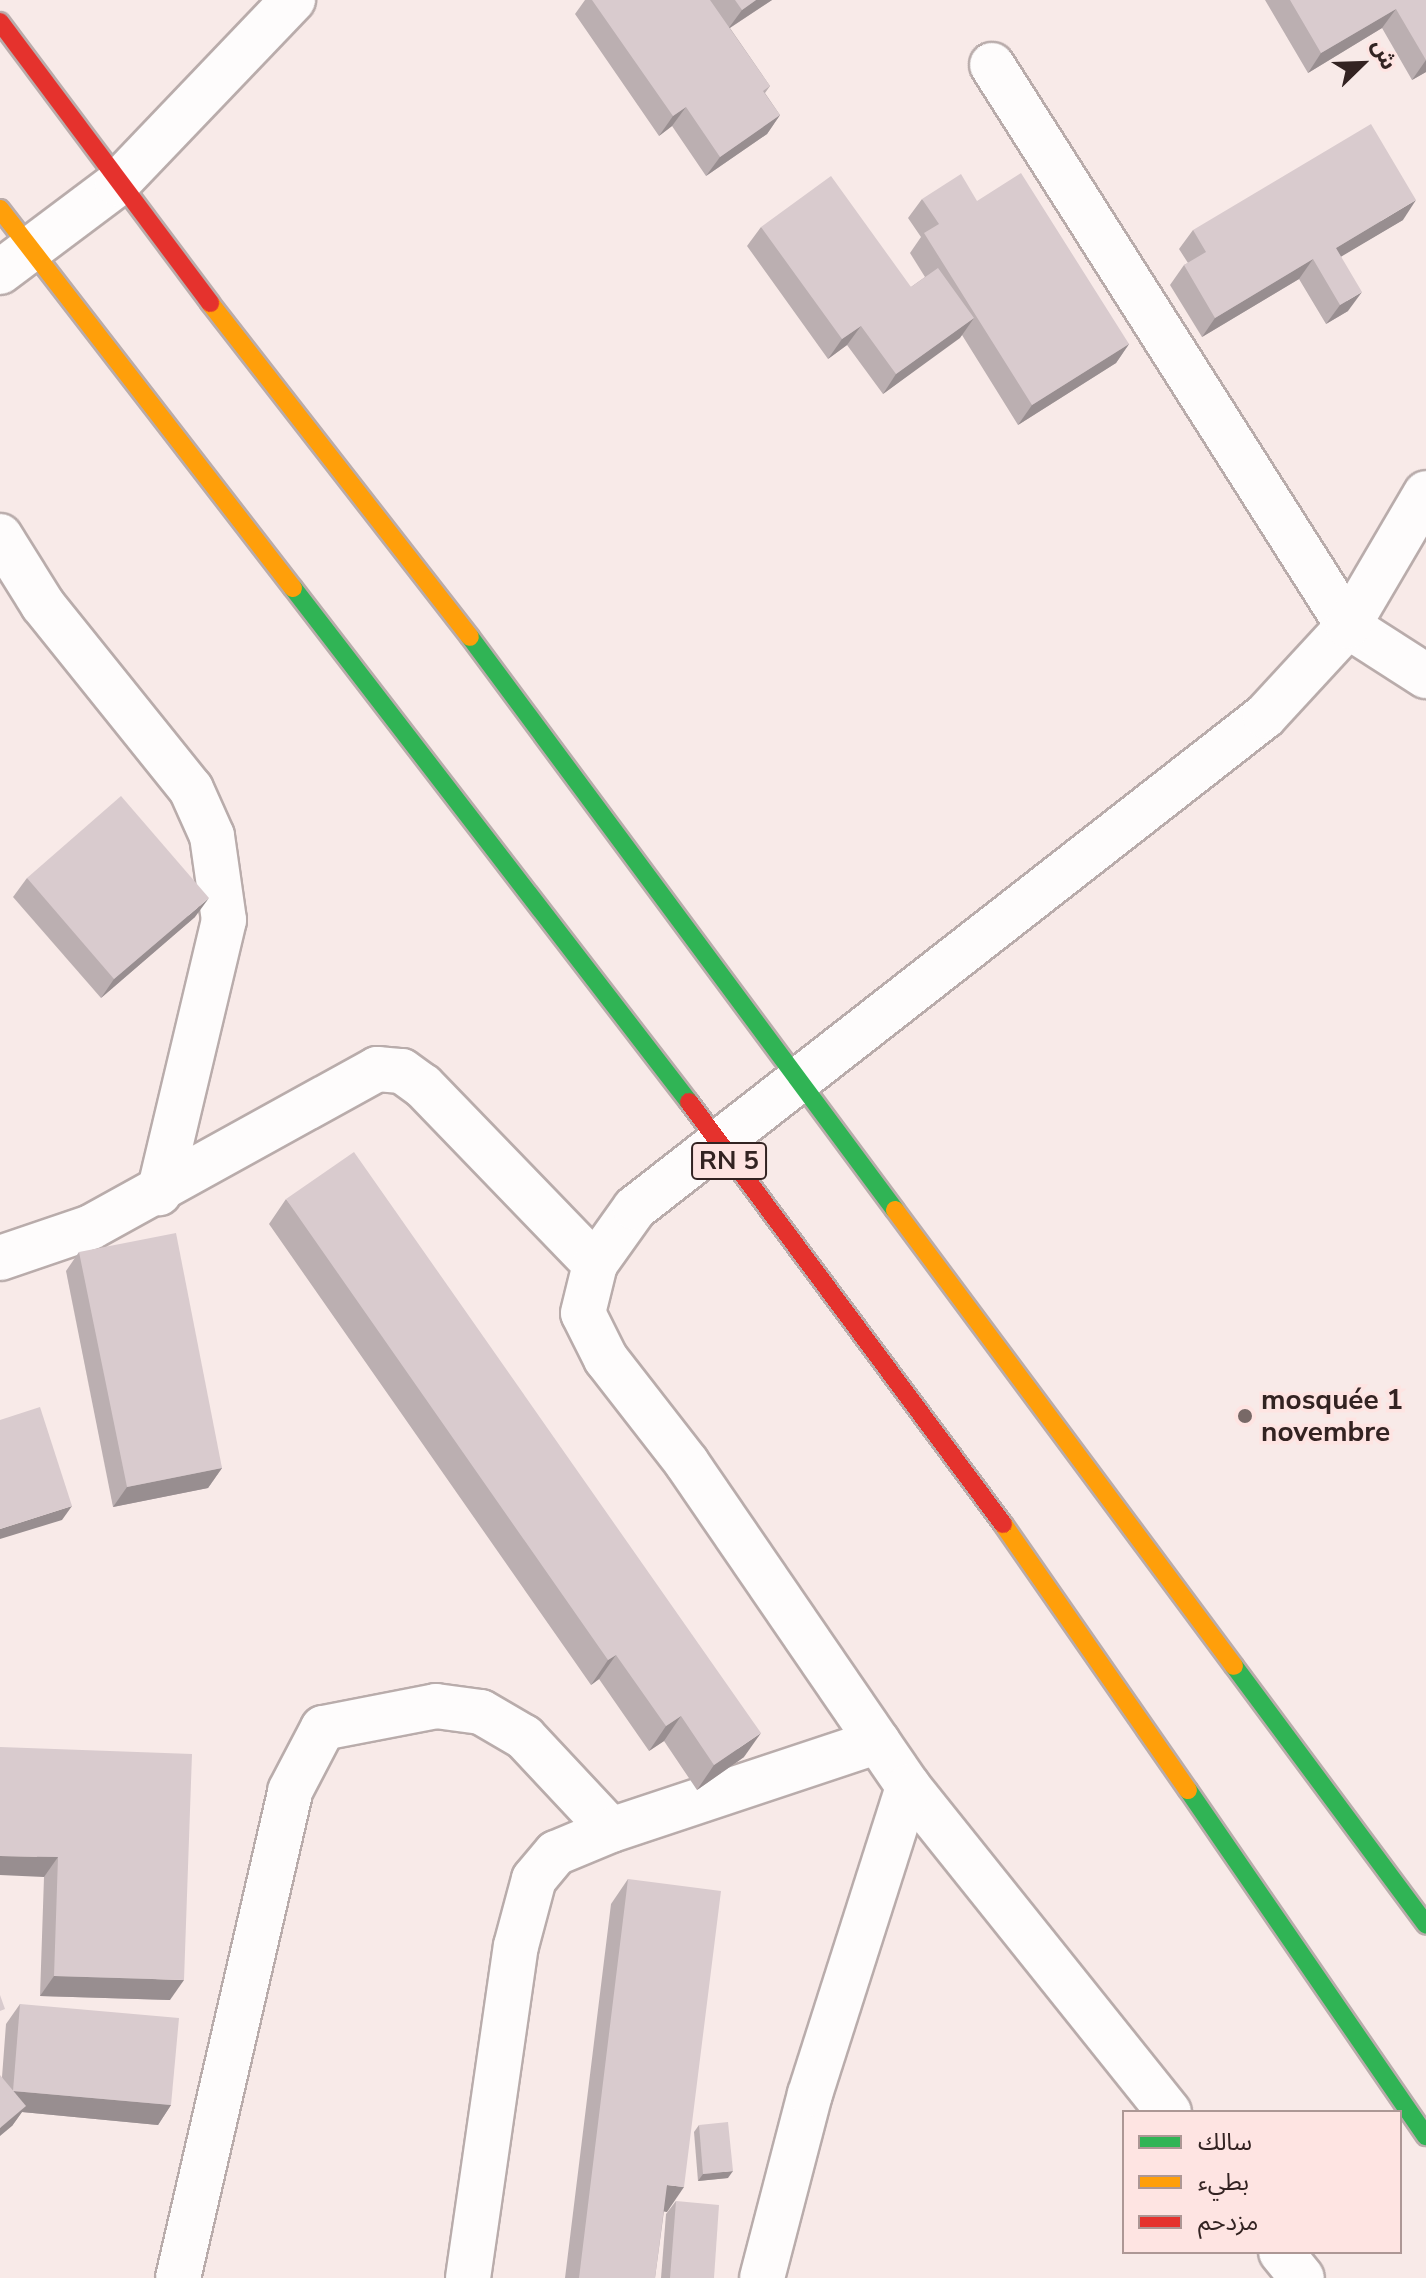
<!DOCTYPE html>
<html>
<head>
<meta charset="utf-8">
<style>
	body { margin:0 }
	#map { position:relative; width:1426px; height:2278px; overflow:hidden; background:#f8eae8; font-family:"Nunito Sans","Noto Sans Arabic",sans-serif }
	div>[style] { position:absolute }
	.roads { filter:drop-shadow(2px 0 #b9acab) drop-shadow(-2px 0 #b9acab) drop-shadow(0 2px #b9acab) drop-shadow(0 -2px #b9acab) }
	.street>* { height:44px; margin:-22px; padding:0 22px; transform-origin:22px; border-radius:22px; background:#fefcfc }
	.fast>* { height:18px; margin:-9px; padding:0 9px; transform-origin:9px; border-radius:9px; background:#30b455 }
	.slow>* { height:18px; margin:-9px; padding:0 9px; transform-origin:9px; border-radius:9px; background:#ff9f0a }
	.jam>* { height:18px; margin:-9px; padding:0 9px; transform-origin:9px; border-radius:9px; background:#e5322d }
	.wall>* { inset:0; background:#bbafb1 }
	.shaded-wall>* { inset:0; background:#988e90 }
	.building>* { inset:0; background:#d9cbce }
	.dots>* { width:22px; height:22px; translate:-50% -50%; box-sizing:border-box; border:4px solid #fee4e2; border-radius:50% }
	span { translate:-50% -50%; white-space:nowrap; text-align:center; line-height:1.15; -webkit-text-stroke:7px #fee4e2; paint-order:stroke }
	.shield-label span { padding:2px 6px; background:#fee4e2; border:2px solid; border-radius:6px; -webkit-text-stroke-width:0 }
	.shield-label { font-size:26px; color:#332322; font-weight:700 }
	.poi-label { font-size:28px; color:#332322; font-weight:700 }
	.left { translate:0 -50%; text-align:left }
	.legend { position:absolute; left:1122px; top:2110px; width:280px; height:144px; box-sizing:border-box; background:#fee4e2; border:2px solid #ad9795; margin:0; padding:10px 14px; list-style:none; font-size:24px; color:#332322 }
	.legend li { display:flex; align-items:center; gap:16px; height:40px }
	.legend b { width:40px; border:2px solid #ad9795 }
	.north { position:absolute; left:1322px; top:24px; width:80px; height:80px; -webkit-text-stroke:6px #fee4e2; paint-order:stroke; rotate:67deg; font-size:22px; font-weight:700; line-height:32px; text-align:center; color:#332322 }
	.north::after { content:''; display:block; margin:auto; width:28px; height:36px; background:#332322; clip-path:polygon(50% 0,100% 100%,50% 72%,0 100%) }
</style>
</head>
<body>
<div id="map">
	<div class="roads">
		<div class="street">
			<div style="left:992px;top:65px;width:664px;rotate:57.6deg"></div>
			<div style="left:1348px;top:626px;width:93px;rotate:32.7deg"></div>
			<div style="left:0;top:272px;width:146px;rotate:-36.9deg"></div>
			<div style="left:117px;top:184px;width:255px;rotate:-46.3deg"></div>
			<div style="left:0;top:536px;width:81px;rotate:58.1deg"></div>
			<div style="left:43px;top:605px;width:236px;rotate:51.2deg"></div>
			<div style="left:191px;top:789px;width:51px;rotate:65.9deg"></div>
			<div style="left:212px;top:836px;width:85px;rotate:81.9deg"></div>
			<div style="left:224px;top:920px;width:281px;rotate:103.4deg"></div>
			<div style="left:0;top:1258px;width:96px;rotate:-18.8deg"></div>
			<div style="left:91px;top:1227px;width:327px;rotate:-28.9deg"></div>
			<div style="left:377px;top:1069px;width:25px;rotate:5deg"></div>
			<div style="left:402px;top:1071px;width:26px;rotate:36deg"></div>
			<div style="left:423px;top:1086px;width:248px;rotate:46deg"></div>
			<div style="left:1169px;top:2112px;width:418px;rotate:-128.7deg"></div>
			<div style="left:908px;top:1786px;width:391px;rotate:-124.4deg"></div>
			<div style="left:687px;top:1463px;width:132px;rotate:-127.9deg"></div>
			<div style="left:606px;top:1359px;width:51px;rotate:-116.6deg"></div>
			<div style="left:583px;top:1313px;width:50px;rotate:-76.2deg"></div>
			<div style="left:595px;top:1264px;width:69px;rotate:-54.5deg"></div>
			<div style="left:635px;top:1208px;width:799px;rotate:-37.99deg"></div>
			<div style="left:1265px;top:716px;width:122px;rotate:-47.3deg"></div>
			<div style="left:1348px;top:626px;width:154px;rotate:-59.6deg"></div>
			<div style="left:1281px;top:2252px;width:33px;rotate:51deg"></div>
			<div style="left:178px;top:2278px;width:500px;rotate:-77deg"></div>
			<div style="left:290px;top:1791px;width:71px;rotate:-62.4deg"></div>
			<div style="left:323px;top:1728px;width:115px;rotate:-11deg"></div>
			<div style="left:436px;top:1706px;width:45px;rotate:7.6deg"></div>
			<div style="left:481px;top:1712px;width:50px;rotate:30.2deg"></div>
			<div style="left:524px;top:1737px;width:127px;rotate:46.9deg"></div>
			<div style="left:468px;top:2278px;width:335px;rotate:-81.8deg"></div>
			<div style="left:516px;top:1946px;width:69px;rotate:-75deg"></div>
			<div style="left:534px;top:1879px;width:34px;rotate:-50deg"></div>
			<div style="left:556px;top:1853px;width:60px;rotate:-22.7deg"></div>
			<div style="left:611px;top:1830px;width:281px;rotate:-18.4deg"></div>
			<div style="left:762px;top:2278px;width:190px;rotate:-75.4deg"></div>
			<div style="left:810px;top:2094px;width:323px;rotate:-72.3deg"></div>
		</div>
		<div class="fast">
			<div style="left:293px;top:588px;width:649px;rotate:52.39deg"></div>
			<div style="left:470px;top:637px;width:713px;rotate:53.44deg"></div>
			<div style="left:1234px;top:1666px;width:322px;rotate:53.4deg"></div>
			<div style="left:1188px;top:1790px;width:420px;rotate:55.5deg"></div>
		</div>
		<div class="slow">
			<div style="left:0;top:209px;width:479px;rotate:52.3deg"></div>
			<div style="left:210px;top:303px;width:423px;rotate:52.1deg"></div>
			<div style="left:895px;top:1210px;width:568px;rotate:53.37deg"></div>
			<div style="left:1003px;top:1524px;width:324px;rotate:55.2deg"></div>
		</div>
		<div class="jam">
			<div style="left:0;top:22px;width:351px;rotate:53.2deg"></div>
			<div style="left:689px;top:1102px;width:526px;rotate:53.35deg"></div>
		</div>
	</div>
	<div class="wall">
		<div style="clip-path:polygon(585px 0,772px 0,730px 28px,770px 86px,765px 93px,780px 115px,767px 134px,706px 176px,672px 126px,659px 136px,575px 14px)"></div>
		<div style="clip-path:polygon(1265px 0,1426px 0,1426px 72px,1412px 80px,1382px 28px,1308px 73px)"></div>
		<div style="clip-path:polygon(922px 199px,1129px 344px,1116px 363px,1018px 425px,962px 335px,883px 394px,847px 345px,828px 359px,747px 246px,761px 227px,911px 287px,925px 277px,910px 253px,921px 237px,908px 218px)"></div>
		<div style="clip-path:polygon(1403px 220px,1341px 256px,1348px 311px,1326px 324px,1299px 279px,1202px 337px,1170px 285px,1184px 265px,1188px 263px,1179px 249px,1193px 230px)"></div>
		<div style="clip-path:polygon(27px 878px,195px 917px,101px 998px,13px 897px)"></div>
		<div style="clip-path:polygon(286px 1199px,744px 1757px,697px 1790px,664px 1741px,649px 1751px,599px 1679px,591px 1685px,269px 1224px)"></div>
		<div style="clip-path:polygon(79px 1252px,222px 1468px,208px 1488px,113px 1507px,66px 1271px)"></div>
		<div style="clip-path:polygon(0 1747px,170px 2000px,40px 1996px,44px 1877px)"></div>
		<div style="clip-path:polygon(628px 1879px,667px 2212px,664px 2211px,655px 2278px,565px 2278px,611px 1904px)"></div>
		<div style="clip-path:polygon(20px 2004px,171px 2105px,158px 2125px,22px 2112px,12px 2126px,2px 2077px,6px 2024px)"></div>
		<div style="clip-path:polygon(699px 2125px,728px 2178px,698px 2181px,694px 2132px)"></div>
		<div style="clip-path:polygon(676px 2201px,714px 2278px,661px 2278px,666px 2214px)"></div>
	</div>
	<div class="shaded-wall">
		<div style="clip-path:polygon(756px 0,772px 0,728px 29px,742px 10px)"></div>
		<div style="clip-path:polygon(1396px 9px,1382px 28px,1308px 73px,1321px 53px)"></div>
		<div style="clip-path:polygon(1426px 60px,1426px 72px,1412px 80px)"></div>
		<div style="clip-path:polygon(686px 107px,672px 126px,659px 136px,673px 116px)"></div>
		<div style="clip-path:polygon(780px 115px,767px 134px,706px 176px,720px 157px)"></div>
		<div style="clip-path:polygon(1416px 200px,1403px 220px,1322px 268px,1336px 248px)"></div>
		<div style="clip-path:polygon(1313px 259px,1299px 279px,1202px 337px,1215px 318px)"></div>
		<div style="clip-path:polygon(1362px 292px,1348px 311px,1326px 324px,1340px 305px)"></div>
		<div style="clip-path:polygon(974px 318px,960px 338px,883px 394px,896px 374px)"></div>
		<div style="clip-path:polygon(861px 326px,847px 345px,828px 359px,842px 339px)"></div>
		<div style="clip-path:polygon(1129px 344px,1116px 363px,1018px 425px,1032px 405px)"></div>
		<div style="clip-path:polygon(209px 898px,195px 917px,101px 998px,114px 979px)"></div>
		<div style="clip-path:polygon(222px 1468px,208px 1488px,113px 1507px,127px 1487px)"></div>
		<div style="clip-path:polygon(72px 1506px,62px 1520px,0 1539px,0 1529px)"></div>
		<div style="clip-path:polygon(616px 1655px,599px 1679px,591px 1685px,608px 1660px)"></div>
		<div style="clip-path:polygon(681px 1716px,664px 1741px,649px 1751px,666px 1726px)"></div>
		<div style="clip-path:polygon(761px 1733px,744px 1757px,697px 1790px,714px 1765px)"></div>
		<div style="clip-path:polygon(0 1856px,58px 1857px,44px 1877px,0 1875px)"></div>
		<div style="clip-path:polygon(54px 1976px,184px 1980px,170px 2000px,40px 1996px)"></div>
		<div style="clip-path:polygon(13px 2091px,171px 2105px,158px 2125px,22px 2112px,12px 2126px,0 2136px,0 2128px)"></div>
		<div style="clip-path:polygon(733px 2171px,728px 2178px,698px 2181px,703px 2174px)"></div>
		<div style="clip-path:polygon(667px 2185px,684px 2187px,667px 2212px,650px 2209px)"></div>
	</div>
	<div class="building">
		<div style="clip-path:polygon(592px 0,710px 0,770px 86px,763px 91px,780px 115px,720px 157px,686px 107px,673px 116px)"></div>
		<div style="clip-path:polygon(735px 0,756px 0,742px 10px)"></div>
		<div style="clip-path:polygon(1290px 0,1426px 0,1426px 60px,1396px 9px,1321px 53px)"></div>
		<div style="clip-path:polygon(1371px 124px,1416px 200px,1336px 248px,1362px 292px,1340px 305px,1313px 259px,1215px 318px,1184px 265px,1206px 252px,1193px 230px)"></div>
		<div style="clip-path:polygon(1021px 173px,1129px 344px,1032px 405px,924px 233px,939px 224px,922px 199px,961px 174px,977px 201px)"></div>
		<div style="clip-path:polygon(831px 176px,911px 287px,938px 268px,974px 318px,896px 374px,861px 326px,842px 339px,761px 227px)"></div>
		<div style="clip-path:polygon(121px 796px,209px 898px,114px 979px,27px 878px)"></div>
		<div style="clip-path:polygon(354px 1152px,761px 1733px,714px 1765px,681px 1716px,666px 1726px,616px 1655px,608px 1660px,286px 1199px)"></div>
		<div style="clip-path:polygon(176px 1233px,222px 1468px,127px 1487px,79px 1252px)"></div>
		<div style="clip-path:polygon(40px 1407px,72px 1506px,0 1529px,0 1420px)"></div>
		<div style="clip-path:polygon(0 1747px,192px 1754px,184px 1980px,54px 1976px,58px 1857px,0 1856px)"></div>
		<div style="clip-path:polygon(628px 1879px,721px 1891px,684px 2187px,667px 2185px,655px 2278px,579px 2278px)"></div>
		<div style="clip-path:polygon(0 1995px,5px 2009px,0 2011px)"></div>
		<div style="clip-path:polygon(20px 2004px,179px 2018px,171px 2105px,13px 2091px)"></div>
		<div style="clip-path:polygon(0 2075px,26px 2106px,0 2128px)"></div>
		<div style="clip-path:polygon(728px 2122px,733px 2171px,703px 2174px,699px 2125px)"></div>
		<div style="clip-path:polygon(676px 2201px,719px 2205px,714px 2278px,670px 2278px)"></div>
	</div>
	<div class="dots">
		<div style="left:1245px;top:1416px;background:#786967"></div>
	</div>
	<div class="shield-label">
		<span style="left:729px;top:1161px">RN 5</span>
	</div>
	<div class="poi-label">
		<span class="left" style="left:1261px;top:1416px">mosquée 1<br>novembre</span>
	</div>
	<ul class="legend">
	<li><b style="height:10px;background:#30b455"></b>سالك</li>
	<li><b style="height:10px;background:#ff9f0a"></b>بطيء</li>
	<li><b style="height:10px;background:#e5322d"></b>مزدحم</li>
	</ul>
	<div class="north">ش</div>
</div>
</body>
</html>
